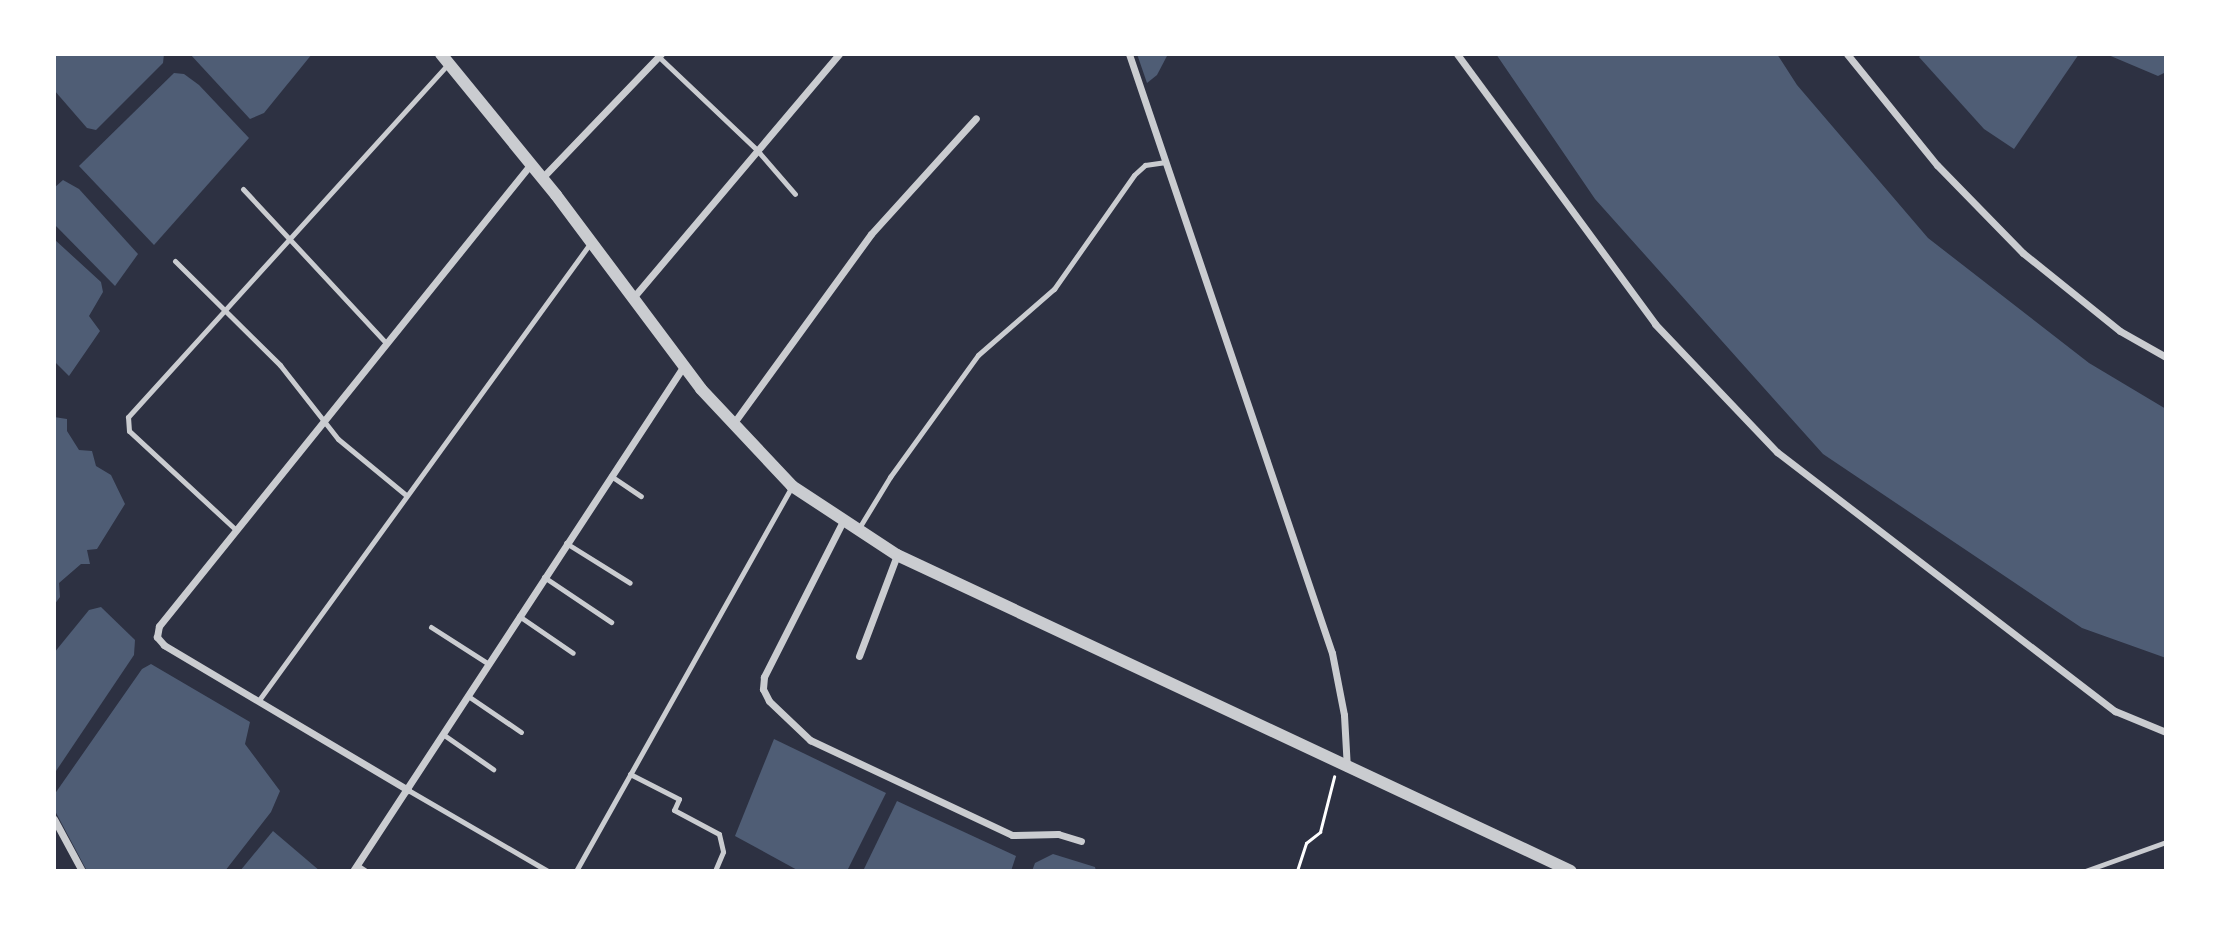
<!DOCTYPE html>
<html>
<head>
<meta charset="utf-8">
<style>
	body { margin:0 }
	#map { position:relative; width:2220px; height:925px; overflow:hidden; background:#2d3142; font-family:"Fira Sans",sans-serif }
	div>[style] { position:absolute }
	.water>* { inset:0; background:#4f5d75 }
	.path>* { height:2.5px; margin:-1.25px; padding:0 1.25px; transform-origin:1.25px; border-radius:1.25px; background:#fff }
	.service>* { height:5px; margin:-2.5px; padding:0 2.5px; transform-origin:2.5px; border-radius:2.5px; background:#caccd0 }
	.minor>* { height:7px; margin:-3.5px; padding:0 3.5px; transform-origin:3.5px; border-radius:3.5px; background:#caccd0 }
	.tertiary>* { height:12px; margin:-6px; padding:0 6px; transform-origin:6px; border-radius:6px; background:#caccd0 }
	span { translate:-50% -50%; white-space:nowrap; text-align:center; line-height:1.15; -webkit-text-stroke:5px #fff; paint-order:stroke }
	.frame { position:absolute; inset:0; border:56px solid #fff; pointer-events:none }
</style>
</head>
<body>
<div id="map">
	<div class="water">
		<div style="clip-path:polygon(54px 54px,164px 54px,163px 63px,96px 130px,87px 128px,54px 90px)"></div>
		<div style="clip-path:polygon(190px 54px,312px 54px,264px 113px,250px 119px)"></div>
		<div style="clip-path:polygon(1137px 54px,1168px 54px,1157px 75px,1147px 83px)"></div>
		<div style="clip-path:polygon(1496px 54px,1777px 54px,1797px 85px,1928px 238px,2089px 363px,2166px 409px,2166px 658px,2082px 628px,1823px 454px,1595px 199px)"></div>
		<div style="clip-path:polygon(1922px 54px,2079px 54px,2014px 149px,1984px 129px,1919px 57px)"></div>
		<div style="clip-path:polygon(2106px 54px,2166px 54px,2166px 72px,2158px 76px)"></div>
		<div style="clip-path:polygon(174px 73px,184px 74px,199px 85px,249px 138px,154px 245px,79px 166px)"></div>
		<div style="clip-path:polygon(63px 180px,79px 189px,138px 254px,115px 286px,54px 224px,54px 188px)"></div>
		<div style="clip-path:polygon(54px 239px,101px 282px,103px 292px,89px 316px,100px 331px,69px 376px,54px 361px)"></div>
		<div style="clip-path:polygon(54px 417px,67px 419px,67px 431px,79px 450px,92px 451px,96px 466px,111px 475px,125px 504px,97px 549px,87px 550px,90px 564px,81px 564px,59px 583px,60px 597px,54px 605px)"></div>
		<div style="clip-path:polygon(101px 607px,135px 640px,134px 655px,54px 774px,54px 653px,89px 610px)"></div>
		<div style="clip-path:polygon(151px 664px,250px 722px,245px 744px,280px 791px,271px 812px,225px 871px,87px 871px,54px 809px,54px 795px,142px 669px)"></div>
		<div style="clip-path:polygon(774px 739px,886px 793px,847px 871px,799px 871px,735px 836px)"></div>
		<div style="clip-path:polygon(897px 801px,1016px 856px,1011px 871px,863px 871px)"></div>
		<div style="clip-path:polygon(273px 831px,320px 871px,240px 871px)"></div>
		<div style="clip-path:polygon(1053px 854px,1095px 867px,1096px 871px,1032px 871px,1035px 863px)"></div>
	</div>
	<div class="path">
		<div style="left:1297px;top:871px;width:29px;rotate:-72deg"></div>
		<div style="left:1306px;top:843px;width:18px;rotate:-38deg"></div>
		<div style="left:1320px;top:832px;width:57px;rotate:-75.7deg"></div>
	</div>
	<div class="service">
		<div style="left:659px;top:57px;width:135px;rotate:43.5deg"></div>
		<div style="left:757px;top:150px;width:58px;rotate:49.2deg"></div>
		<div style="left:243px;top:189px;width:209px;rotate:47.1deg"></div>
		<div style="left:175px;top:261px;width:148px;rotate:44.7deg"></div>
		<div style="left:280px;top:365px;width:94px;rotate:51.9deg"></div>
		<div style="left:338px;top:439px;width:88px;rotate:39.5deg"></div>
		<div style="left:611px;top:476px;width:36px;rotate:34deg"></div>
		<div style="left:859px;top:528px;width:60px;rotate:-58.7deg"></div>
		<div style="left:890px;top:477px;width:150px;rotate:-54.2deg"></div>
		<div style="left:978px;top:355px;width:101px;rotate:-41deg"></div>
		<div style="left:1054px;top:289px;width:139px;rotate:-54.9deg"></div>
		<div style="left:1134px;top:175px;width:15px;rotate:-42deg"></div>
		<div style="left:1145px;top:165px;width:21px;rotate:-8deg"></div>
		<div style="left:235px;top:529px;width:144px;rotate:-137.2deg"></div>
		<div style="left:129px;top:431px;width:14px;rotate:-94deg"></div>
		<div style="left:128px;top:417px;width:476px;rotate:-47.8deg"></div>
		<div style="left:566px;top:543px;width:75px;rotate:32deg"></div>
		<div style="left:544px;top:577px;width:81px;rotate:33.9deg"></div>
		<div style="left:519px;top:616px;width:65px;rotate:34.4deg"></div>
		<div style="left:431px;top:627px;width:67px;rotate:32.7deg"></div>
		<div style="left:468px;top:696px;width:64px;rotate:34.2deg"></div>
		<div style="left:259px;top:700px;width:562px;rotate:-54.05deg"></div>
		<div style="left:444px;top:735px;width:60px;rotate:34.8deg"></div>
		<div style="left:630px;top:774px;width:55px;rotate:27deg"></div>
		<div style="left:679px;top:799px;width:12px;rotate:114deg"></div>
		<div style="left:674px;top:810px;width:51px;rotate:28.1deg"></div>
		<div style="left:719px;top:834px;width:18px;rotate:77deg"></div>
		<div style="left:723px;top:852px;width:21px;rotate:113deg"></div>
		<div style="left:408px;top:790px;width:162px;rotate:30.1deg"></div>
		<div style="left:357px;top:865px;width:11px;rotate:34deg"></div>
		<div style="left:576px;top:871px;width:441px;rotate:-60.7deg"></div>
		<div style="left:2085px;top:871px;width:86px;rotate:-19.7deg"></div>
	</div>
	<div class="minor">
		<div style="left:1129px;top:54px;width:632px;rotate:71.28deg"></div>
		<div style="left:1332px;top:653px;width:63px;rotate:79deg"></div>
		<div style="left:1344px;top:715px;width:53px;rotate:86.8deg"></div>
		<div style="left:1457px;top:54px;width:335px;rotate:53.7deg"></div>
		<div style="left:1655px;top:324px;width:177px;rotate:46.4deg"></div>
		<div style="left:1777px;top:452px;width:426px;rotate:37.5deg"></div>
		<div style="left:2115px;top:711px;width:55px;rotate:22.4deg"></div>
		<div style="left:1847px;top:54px;width:143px;rotate:51deg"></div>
		<div style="left:1937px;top:165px;width:123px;rotate:45.7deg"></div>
		<div style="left:2023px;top:253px;width:124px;rotate:38.8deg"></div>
		<div style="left:2120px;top:331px;width:53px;rotate:29.5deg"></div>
		<div style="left:542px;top:178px;width:172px;rotate:-46.2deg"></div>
		<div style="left:632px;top:299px;width:321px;rotate:-49.8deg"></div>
		<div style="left:733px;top:424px;width:235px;rotate:-54deg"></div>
		<div style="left:871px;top:234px;width:156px;rotate:-47.8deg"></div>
		<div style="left:843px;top:521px;width:175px;rotate:116.9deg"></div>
		<div style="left:764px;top:677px;width:12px;rotate:95deg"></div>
		<div style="left:763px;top:689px;width:13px;rotate:63deg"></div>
		<div style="left:769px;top:701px;width:57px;rotate:43.6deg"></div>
		<div style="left:810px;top:740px;width:223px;rotate:25.2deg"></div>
		<div style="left:1012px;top:835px;width:46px;rotate:-1.2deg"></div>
		<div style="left:1058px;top:834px;width:24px;rotate:17deg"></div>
		<div style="left:859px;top:656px;width:108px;rotate:-69.4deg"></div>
		<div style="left:408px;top:790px;width:284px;rotate:-149.3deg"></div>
		<div style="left:164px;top:645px;width:11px;rotate:-131deg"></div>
		<div style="left:157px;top:637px;width:11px;rotate:-80deg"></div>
		<div style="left:159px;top:626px;width:592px;rotate:-51.17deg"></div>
		<div style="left:54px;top:819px;width:59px;rotate:61.7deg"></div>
		<div style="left:353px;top:871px;width:602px;rotate:-56.78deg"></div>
	</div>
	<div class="tertiary">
		<div style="left:441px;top:54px;width:182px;rotate:50.8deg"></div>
		<div style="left:556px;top:195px;width:242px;rotate:53.2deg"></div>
		<div style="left:701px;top:389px;width:133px;rotate:46.8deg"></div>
		<div style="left:792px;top:486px;width:126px;rotate:33.3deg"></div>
		<div style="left:897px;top:555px;width:744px;rotate:25.12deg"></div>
	</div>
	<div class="frame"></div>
</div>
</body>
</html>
